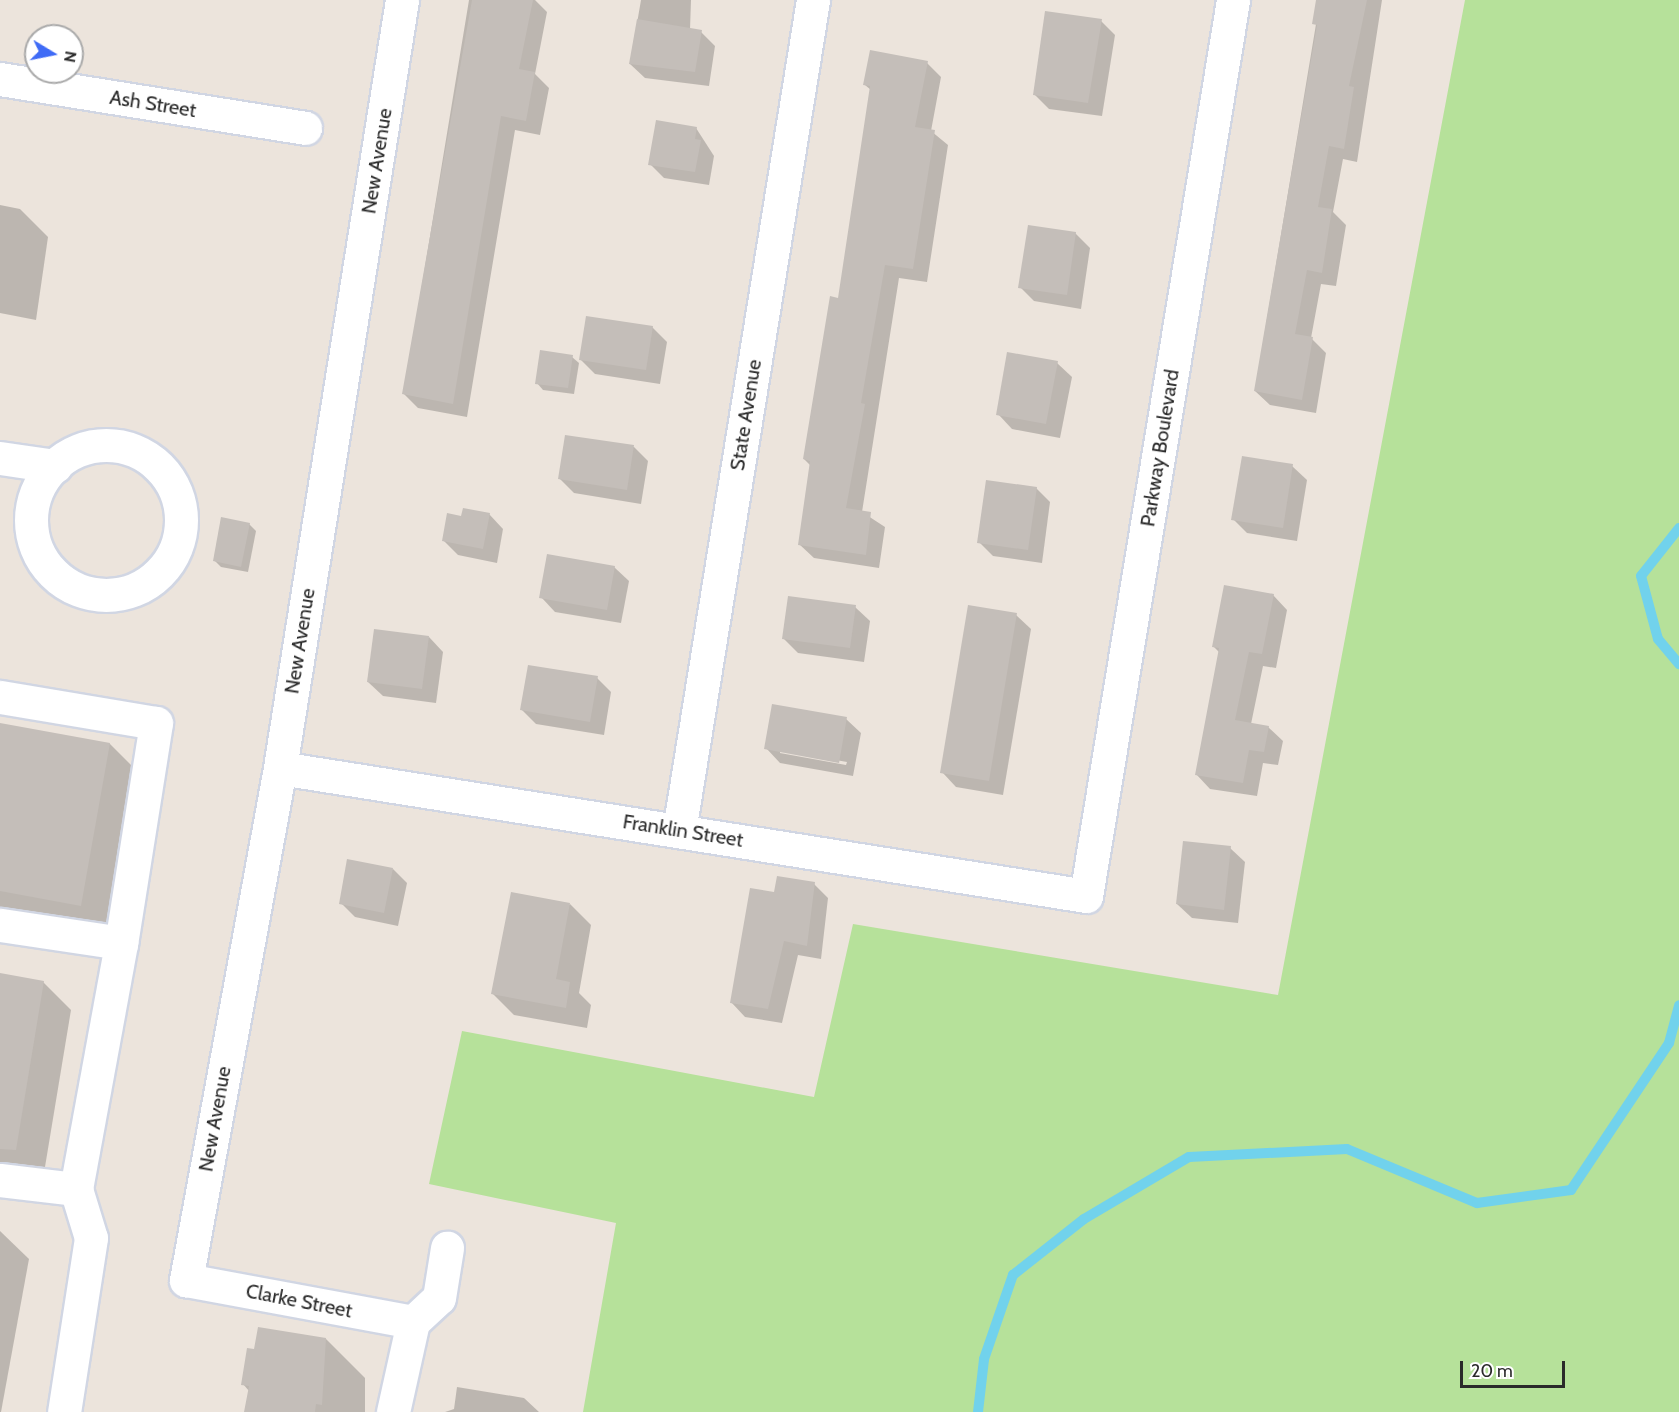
<!DOCTYPE html>
<html>
<head>
<meta charset="utf-8">
<style>
	body { margin:0 }
	#map { position:relative; width:1679px; height:1412px; overflow:hidden; background:#ece4dc; font-family:Cabin,sans-serif }
	div>[style] { position:absolute }
	.green>* { inset:0; background:#b6e19a }
	.shadow>* { inset:0; background:#0003 }
	.stream>* { height:10px; margin:-5px; padding:0 5px; transform-origin:5px; border-radius:5px; background:#71d2ec }
	.building>* { inset:0; background:#c4beb9 }
	.roads { filter:drop-shadow(2px 0 #d1d6e3) drop-shadow(-2px 0 #d1d6e3) drop-shadow(0 2px #d1d6e3) drop-shadow(0 -2px #d1d6e3) }
	.minor>* { height:33px; margin:-16.5px; padding:0 16.5px; transform-origin:16.5px; border-radius:16.5px; background:#fff }
	.minor>.ring { margin:-16.5px; padding:0; box-sizing:content-box; background:none; border:33px solid #fff; border-radius:50% }
	span { translate:-50% -50%; white-space:nowrap; text-align:center; line-height:1.15; -webkit-text-stroke:6px #fff; paint-order:stroke }
	.street-label { font-size:20px; color:#2a2a2a }
	.north { position:absolute; left:24px; top:24px; width:60px; height:60px; box-sizing:border-box; background:#fff; border:2px solid #aaa; border-radius:50%; rotate:100deg; font-size:16px; font-weight:700; line-height:24px; text-align:center; color:#2a2a2a }
	.north::after { content:''; display:block; margin:auto; width:21px; height:27px; background:#3f6bf6; clip-path:polygon(50% 0,100% 100%,50% 72%,0 100%) }
	.scale { position:absolute; left:1460px; top:1361px; width:105px; height:27px; box-sizing:border-box; border:3px solid #2a2a2a; border-top:0; padding-left:8px; font-size:18px; line-height:21px; white-space:nowrap; color:#2a2a2a; -webkit-text-stroke:4px #fff; paint-order:stroke }
</style>
</head>
<body>
<div id="map">
	<div class="green">
		<div style="clip-path:polygon(1465px 0,1679px 0,1679px 1412px,583px 1412px,616px 1223px,429px 1184px,462px 1031px,814px 1097px,853px 924px,1278px 995px)"></div>
	</div>
	<div class="shadow">
		<div style="clip-path:polygon(469px 0,535px 0,547px 12px,535px 74px,549px 88px,540px 135px,515px 130px,467px 417px,418px 408px,404px 394px)"></div>
		<div style="clip-path:polygon(641px 0,691px 0,690px 30px,701px 32px,715px 46px,709px 86px,645px 78px,630px 64px)"></div>
		<div style="clip-path:polygon(1320px 0,1382px 0,1357px 162px,1343px 159px,1333px 212px,1346px 225px,1336px 286px,1321px 284px,1311px 338px,1326px 353px,1316px 413px,1270px 405px,1255px 391px)"></div>
		<div style="clip-path:polygon(1101px 21px,1115px 35px,1102px 116px,1049px 109px,1034px 94px)"></div>
		<div style="clip-path:polygon(927px 63px,941px 77px,931px 131px,948px 145px,927px 282px,899px 278px,862px 512px,885px 527px,879px 568px,814px 558px,799px 544px,811px 466px,804px 459px,840px 300px,871px 90px,865px 85px)"></div>
		<div style="clip-path:polygon(696px 128px,714px 156px,709px 185px,664px 178px,650px 164px)"></div>
		<div style="clip-path:polygon(0 205px,20px 209px,48px 237px,36px 320px,0 313px)"></div>
		<div style="clip-path:polygon(1075px 233px,1090px 248px,1081px 309px,1034px 301px,1020px 287px)"></div>
		<div style="clip-path:polygon(652px 327px,667px 342px,660px 384px,595px 374px,581px 360px)"></div>
		<div style="clip-path:polygon(572px 357px,579px 363px,574px 394px,543px 390px,537px 383px)"></div>
		<div style="clip-path:polygon(1057px 363px,1072px 377px,1060px 438px,1012px 429px,998px 414px)"></div>
		<div style="clip-path:polygon(566px 436px,634px 447px,648px 461px,641px 504px,574px 493px,560px 479px)"></div>
		<div style="clip-path:polygon(1292px 466px,1307px 480px,1297px 541px,1247px 533px,1233px 519px)"></div>
		<div style="clip-path:polygon(1036px 488px,1050px 502px,1042px 563px,993px 556px,979px 542px)"></div>
		<div style="clip-path:polygon(489px 514px,503px 529px,497px 563px,458px 555px,444px 541px,462px 518px)"></div>
		<div style="clip-path:polygon(249px 524px,256px 531px,248px 572px,221px 567px,215px 561px)"></div>
		<div style="clip-path:polygon(614px 567px,629px 581px,621px 623px,555px 612px,541px 597px)"></div>
		<div style="clip-path:polygon(1273px 595px,1287px 610px,1276px 668px,1263px 666px,1251px 724px,1268px 727px,1283px 741px,1278px 765px,1263px 763px,1257px 796px,1210px 789px,1196px 774px,1219px 652px,1214px 647px)"></div>
		<div style="clip-path:polygon(855px 607px,870px 621px,864px 662px,798px 653px,784px 639px)"></div>
		<div style="clip-path:polygon(1016px 615px,1031px 629px,1003px 795px,956px 787px,942px 772px)"></div>
		<div style="clip-path:polygon(429px 637px,443px 652px,436px 703px,383px 696px,368px 682px)"></div>
		<div style="clip-path:polygon(597px 678px,611px 692px,604px 735px,536px 724px,522px 710px)"></div>
		<div style="clip-path:polygon(evenodd,846px 719px,861px 733px,853px 776px,780px 763px,766px 748px,846px 719px,780px 750px,847px 762px,846px 765px,780px 753px,780px 750px)"></div>
		<div style="clip-path:polygon(0 724px,110px 744px,138px 772px,109px 933px,0 913px)"></div>
		<div style="clip-path:polygon(1230px 848px,1245px 862px,1238px 923px,1192px 918px,1177px 904px)"></div>
		<div style="clip-path:polygon(393px 869px,407px 883px,398px 926px,355px 917px,341px 903px)"></div>
		<div style="clip-path:polygon(814px 884px,828px 898px,821px 959px,798px 955px,782px 1023px,745px 1017px,731px 1002px,775px 894px)"></div>
		<div style="clip-path:polygon(570px 904px,591px 925px,579px 993px,591px 1005px,587px 1028px,514px 1015px,493px 994px)"></div>
		<div style="clip-path:polygon(0 975px,43px 982px,71px 1010px,44px 1173px,0 1166px)"></div>
		<div style="clip-path:polygon(0 1231px,29px 1259px,1px 1412px,0 1412px)"></div>
		<div style="clip-path:polygon(326px 1339px,365px 1378px,365px 1412px,246px 1412px,249px 1391px,243px 1384px)"></div>
		<div style="clip-path:polygon(457px 1387px,524px 1398px,539px 1412px,445px 1412px,454px 1409px)"></div>
	</div>
	<div class="stream">
		<div style="left:1679px;top:528px;width:61px;rotate:128.4deg"></div>
		<div style="left:1641px;top:576px;width:65px;rotate:74.9deg"></div>
		<div style="left:1658px;top:639px;width:33px;rotate:50deg"></div>
		<div style="left:978px;top:1412px;width:53px;rotate:-83.5deg"></div>
		<div style="left:984px;top:1359px;width:89px;rotate:-71deg"></div>
		<div style="left:1013px;top:1275px;width:90px;rotate:-38.3deg"></div>
		<div style="left:1084px;top:1219px;width:122px;rotate:-30.6deg"></div>
		<div style="left:1189px;top:1157px;width:158px;rotate:-2.9deg"></div>
		<div style="left:1347px;top:1149px;width:141px;rotate:22.6deg"></div>
		<div style="left:1477px;top:1203px;width:95px;rotate:-7.9deg"></div>
		<div style="left:1571px;top:1190px;width:177px;rotate:-56.3deg"></div>
		<div style="left:1669px;top:1043px;width:39px;rotate:-75deg"></div>
	</div>
	<div class="building">
		<div style="clip-path:polygon(472px 0,533px 0,519px 69px,535px 72px,526px 121px,501px 116px,453px 404px,402px 394px)"></div>
		<div style="clip-path:polygon(1316px 0,1367px 0,1349px 86px,1354px 87px,1344px 149px,1329px 146px,1318px 207px,1332px 209px,1322px 273px,1307px 270px,1295px 334px,1313px 337px,1302px 400px,1254px 391px,1317px 25px,1312px 24px)"></div>
		<div style="clip-path:polygon(1045px 11px,1102px 19px,1088px 103px,1033px 95px)"></div>
		<div style="clip-path:polygon(637px 19px,702px 30px,695px 72px,629px 64px)"></div>
		<div style="clip-path:polygon(870px 50px,928px 61px,915px 127px,935px 130px,913px 269px,885px 265px,861px 403px,865px 404px,846px 508px,871px 512px,866px 555px,798px 545px,810px 461px,803px 459px,830px 296px,838px 298px,870px 86px,863px 85px)"></div>
		<div style="clip-path:polygon(656px 120px,697px 127px,695px 139px,701px 140px,695px 172px,648px 165px)"></div>
		<div style="clip-path:polygon(1028px 225px,1076px 232px,1067px 295px,1018px 288px)"></div>
		<div style="clip-path:polygon(586px 316px,653px 326px,646px 370px,579px 360px)"></div>
		<div style="clip-path:polygon(540px 350px,573px 355px,568px 388px,535px 384px)"></div>
		<div style="clip-path:polygon(1007px 352px,1058px 361px,1046px 424px,996px 415px)"></div>
		<div style="clip-path:polygon(565px 435px,634px 445px,627px 490px,558px 479px)"></div>
		<div style="clip-path:polygon(1242px 456px,1293px 464px,1283px 528px,1231px 520px)"></div>
		<div style="clip-path:polygon(986px 480px,1037px 487px,1028px 550px,977px 543px)"></div>
		<div style="clip-path:polygon(463px 508px,490px 513px,483px 549px,442px 541px,447px 513px,461px 516px)"></div>
		<div style="clip-path:polygon(221px 517px,250px 523px,241px 567px,213px 561px)"></div>
		<div style="clip-path:polygon(547px 554px,615px 566px,607px 610px,539px 598px)"></div>
		<div style="clip-path:polygon(1224px 585px,1274px 594px,1262px 654px,1249px 652px,1235px 720px,1269px 726px,1264px 752px,1249px 750px,1243px 783px,1195px 775px,1219px 648px,1212px 647px)"></div>
		<div style="clip-path:polygon(788px 596px,856px 605px,850px 648px,782px 639px)"></div>
		<div style="clip-path:polygon(968px 605px,1017px 613px,989px 781px,940px 773px)"></div>
		<div style="clip-path:polygon(374px 629px,429px 636px,422px 689px,367px 682px)"></div>
		<div style="clip-path:polygon(528px 665px,598px 676px,590px 722px,520px 710px)"></div>
		<div style="clip-path:polygon(772px 704px,847px 717px,839px 763px,764px 749px)"></div>
		<div style="clip-path:polygon(0 723px,110px 743px,81px 906px,0 891px)"></div>
		<div style="clip-path:polygon(1183px 841px,1231px 846px,1224px 910px,1176px 904px)"></div>
		<div style="clip-path:polygon(347px 859px,393px 868px,384px 913px,339px 904px)"></div>
		<div style="clip-path:polygon(777px 876px,815px 882px,807px 946px,784px 941px,768px 1009px,730px 1003px,750px 888px,774px 892px)"></div>
		<div style="clip-path:polygon(511px 892px,570px 903px,556px 979px,570px 982px,566px 1008px,491px 994px)"></div>
		<div style="clip-path:polygon(0 973px,44px 981px,16px 1150px,0 1149px)"></div>
		<div style="clip-path:polygon(258px 1327px,326px 1338px,322px 1405px,316px 1404px,315px 1412px,244px 1412px,249px 1386px,241px 1385px,247px 1348px,254px 1349px)"></div>
	</div>
	<div class="roads">
		<div class="minor">
			<div style="left:402px;top:0;width:778px;rotate:99.03deg"></div>
			<div style="left:280px;top:768px;width:521px;rotate:100.4deg"></div>
			<div style="left:186px;top:1280px;width:231px;rotate:10.5deg"></div>
			<div style="left:0;top:79px;width:309px;rotate:9.1deg"></div>
			<div class="ring" style="left:31px;top:445px;width:117px;height:117px"></div>
			<div style="left:0;top:458px;width:56px;rotate:8.3deg"></div>
			<div style="left:0;top:697px;width:158px;rotate:9.5deg"></div>
			<div style="left:156px;top:723px;width:223px;rotate:99deg"></div>
			<div style="left:121px;top:943px;width:122px;rotate:-171.5deg"></div>
			<div style="left:280px;top:768px;width:816px;rotate:9.02deg"></div>
			<div style="left:1086px;top:896px;width:908px;rotate:-80.68deg"></div>
			<div style="left:679px;top:831px;width:842px;rotate:-80.84deg"></div>
			<div style="left:0;top:1180px;width:77px;rotate:6.8deg"></div>
			<div style="left:76px;top:1189px;width:51px;rotate:73deg"></div>
			<div style="left:91px;top:1238px;width:176px;rotate:98.8deg"></div>
			<div style="left:76px;top:1189px;width:250px;rotate:-79.6deg"></div>
			<div style="left:413px;top:1322px;width:35px;rotate:-43deg"></div>
			<div style="left:439px;top:1298px;width:51px;rotate:-80.9deg"></div>
			<div style="left:393px;top:1412px;width:92px;rotate:-77.5deg"></div>
		</div>
	</div>
	<div class="street-label">
		<span style="left:153px;top:104px;rotate:9deg">Ash Street</span>
		<span style="left:377px;top:161px;rotate:-81deg">New Avenue</span>
		<span style="left:746px;top:415px;rotate:-81deg">State Avenue</span>
		<span style="left:1160px;top:448px;rotate:-81deg">Parkway Boulevard</span>
		<span style="left:300px;top:641px;rotate:-81deg">New Avenue</span>
		<span style="left:683px;top:831px;rotate:9deg">Franklin Street</span>
		<span style="left:215px;top:1119px;rotate:-80deg">New Avenue</span>
		<span style="left:299px;top:1301px;rotate:11deg">Clarke Street</span>
	</div>
	<div class="north">N</div>
	<div class="scale">20 m</div>
</div>
</body>
</html>
